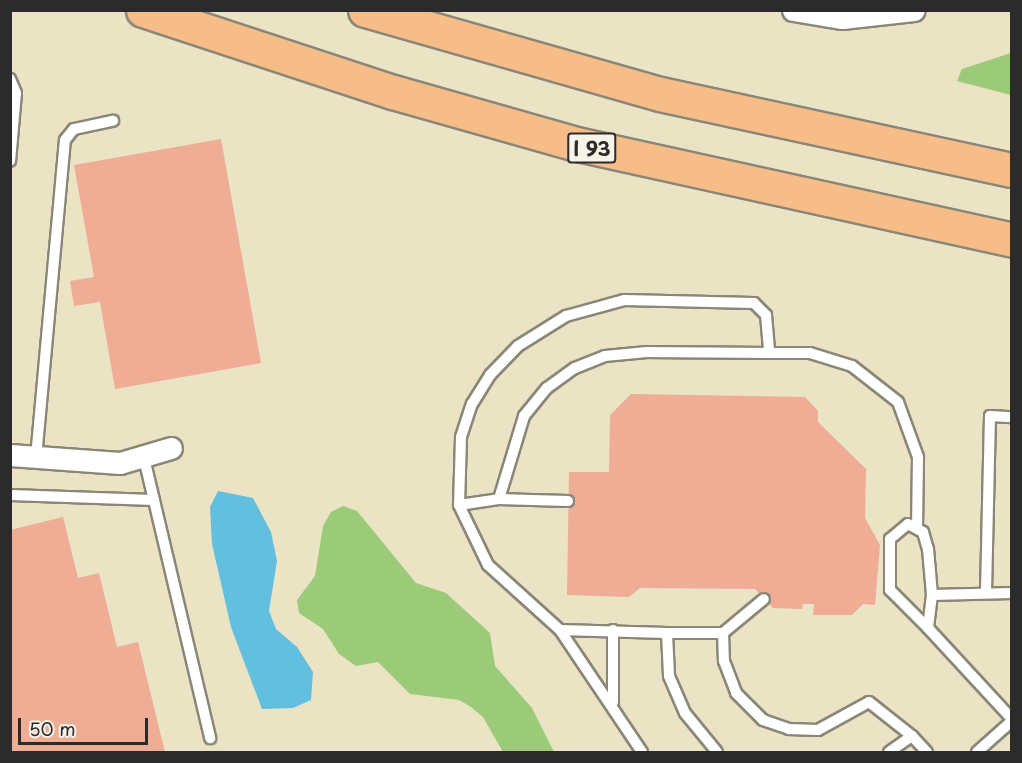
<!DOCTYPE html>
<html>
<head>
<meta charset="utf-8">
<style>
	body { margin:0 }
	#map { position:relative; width:1022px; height:763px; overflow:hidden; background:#eae3c4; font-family:"Playpen Sans",sans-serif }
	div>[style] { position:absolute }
	.green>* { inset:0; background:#9bca78 }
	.water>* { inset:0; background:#62bfe0 }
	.building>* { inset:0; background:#efad95 }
	.roads { filter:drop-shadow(2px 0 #8a8778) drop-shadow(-2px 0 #8a8778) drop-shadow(0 2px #8a8778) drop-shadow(0 -2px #8a8778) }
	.lane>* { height:10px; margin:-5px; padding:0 5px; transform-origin:5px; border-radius:5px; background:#fff }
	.street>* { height:21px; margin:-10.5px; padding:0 10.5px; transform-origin:10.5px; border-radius:10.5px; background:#fff }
	.highway>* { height:33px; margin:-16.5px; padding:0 16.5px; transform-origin:16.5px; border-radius:16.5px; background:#f7bd88 }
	span { translate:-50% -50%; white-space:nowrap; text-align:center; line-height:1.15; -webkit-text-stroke:5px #f7f3e8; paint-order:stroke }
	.shield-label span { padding:2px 4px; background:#f7f3e8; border:2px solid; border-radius:4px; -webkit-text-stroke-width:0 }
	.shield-label { font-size:20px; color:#2b2b2b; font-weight:700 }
	.frame { position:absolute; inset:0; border:12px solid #2b2b2b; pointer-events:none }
	.scale { position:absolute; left:18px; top:718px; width:130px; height:27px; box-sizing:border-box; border:3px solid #2b2b2b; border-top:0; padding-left:8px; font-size:18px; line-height:21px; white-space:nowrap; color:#2b2b2b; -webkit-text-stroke:4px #f7f3e8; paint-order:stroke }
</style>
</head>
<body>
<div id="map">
	<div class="green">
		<div style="clip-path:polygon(1011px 53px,1011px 95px,957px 81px,962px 69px)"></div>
		<div style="clip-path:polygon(343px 506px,357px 511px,416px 583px,446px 593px,490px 633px,495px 666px,532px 708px,554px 752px,503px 752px,483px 717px,471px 707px,459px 700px,410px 694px,378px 662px,356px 666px,339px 654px,323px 629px,299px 613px,297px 600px,315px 576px,323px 526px,331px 512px)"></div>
	</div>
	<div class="water">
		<div style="clip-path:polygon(218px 491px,253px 498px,271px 532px,277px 561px,269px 611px,276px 629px,297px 647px,313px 672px,311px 700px,293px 708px,262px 709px,231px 627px,212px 544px,210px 507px)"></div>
	</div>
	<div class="building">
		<div style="clip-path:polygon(221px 139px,261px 363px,115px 389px,100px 302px,74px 306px,70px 281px,94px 277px,74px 165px)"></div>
		<div style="clip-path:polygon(631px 394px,805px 397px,818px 411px,818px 422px,866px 469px,865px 518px,880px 545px,875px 605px,863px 604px,852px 615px,813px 615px,814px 604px,803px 604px,802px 609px,773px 608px,755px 589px,640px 588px,629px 597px,567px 595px,569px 472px,609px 472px,610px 415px)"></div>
		<div style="clip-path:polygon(63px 517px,78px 578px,99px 573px,117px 647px,138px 642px,165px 752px,10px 752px,10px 530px)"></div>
	</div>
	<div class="roads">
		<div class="lane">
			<div style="left:10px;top:79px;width:15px;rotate:67deg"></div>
			<div style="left:16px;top:93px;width:68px;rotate:95deg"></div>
			<div style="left:36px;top:458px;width:319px;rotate:-84.8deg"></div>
			<div style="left:65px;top:140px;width:14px;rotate:-51deg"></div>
			<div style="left:74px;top:129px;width:40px;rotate:-12deg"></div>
			<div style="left:144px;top:458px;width:288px;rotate:76.7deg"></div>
			<div style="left:10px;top:495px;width:144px;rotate:2deg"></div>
			<div style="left:499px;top:499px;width:69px;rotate:1.7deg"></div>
			<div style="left:459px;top:505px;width:40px;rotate:-8.5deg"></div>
			<div style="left:499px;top:499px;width:87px;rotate:-73.2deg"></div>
			<div style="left:524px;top:416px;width:36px;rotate:-51deg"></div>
			<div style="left:547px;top:388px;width:34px;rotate:-36deg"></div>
			<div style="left:575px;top:368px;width:32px;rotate:-22deg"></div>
			<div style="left:605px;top:356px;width:42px;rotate:-5.4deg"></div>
			<div style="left:647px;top:352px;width:122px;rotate:0.5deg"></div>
			<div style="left:908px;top:524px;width:17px;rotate:28deg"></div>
			<div style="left:923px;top:532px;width:18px;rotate:74deg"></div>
			<div style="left:928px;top:549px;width:46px;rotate:85deg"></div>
			<div style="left:932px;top:595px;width:33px;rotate:97deg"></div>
			<div style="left:928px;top:628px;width:54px;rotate:-135deg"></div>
			<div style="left:890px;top:590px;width:51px;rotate:-90deg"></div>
			<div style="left:890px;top:539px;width:23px;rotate:-40deg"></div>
			<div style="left:986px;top:592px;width:176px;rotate:-88.7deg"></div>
			<div style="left:990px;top:416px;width:22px;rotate:3deg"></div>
			<div style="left:932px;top:595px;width:80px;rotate:-1.4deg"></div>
			<div style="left:928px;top:628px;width:124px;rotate:47.3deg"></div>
			<div style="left:560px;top:630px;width:107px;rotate:1.6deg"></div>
			<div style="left:667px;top:633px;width:43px;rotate:87.3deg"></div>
			<div style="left:669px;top:676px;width:40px;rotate:66.6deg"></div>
			<div style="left:685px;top:713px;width:50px;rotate:50.6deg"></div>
			<div style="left:613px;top:630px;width:72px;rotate:90deg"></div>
			<div style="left:667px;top:633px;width:56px"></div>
			<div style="left:723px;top:633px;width:28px;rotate:88deg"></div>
			<div style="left:724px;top:661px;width:34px;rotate:69deg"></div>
			<div style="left:736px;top:693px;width:38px;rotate:45deg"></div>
			<div style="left:763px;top:720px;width:28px;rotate:19deg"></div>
			<div style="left:789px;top:729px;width:29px;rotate:2deg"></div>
			<div style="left:818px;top:730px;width:58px;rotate:-28.8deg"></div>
			<div style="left:869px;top:702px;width:55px;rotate:38.3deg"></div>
			<div style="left:723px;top:633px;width:53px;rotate:-39.7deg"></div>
			<div style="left:642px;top:752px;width:147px;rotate:-123.9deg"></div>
			<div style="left:560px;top:630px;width:97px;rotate:-137.9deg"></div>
			<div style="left:488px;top:565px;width:67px;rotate:-115.8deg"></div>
			<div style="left:459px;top:505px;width:68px;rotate:-88.3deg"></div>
			<div style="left:461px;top:437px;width:35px;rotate:-72deg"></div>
			<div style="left:472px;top:404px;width:34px;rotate:-58deg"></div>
			<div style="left:490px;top:375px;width:40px;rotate:-46deg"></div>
			<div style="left:518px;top:346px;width:57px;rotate:-32deg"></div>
			<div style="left:566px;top:316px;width:60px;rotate:-15.4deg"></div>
			<div style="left:624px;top:300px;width:130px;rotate:1.3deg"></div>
			<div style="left:754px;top:303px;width:17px;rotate:45deg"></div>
			<div style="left:766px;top:315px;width:38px;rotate:85deg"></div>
			<div style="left:769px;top:353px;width:41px"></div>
			<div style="left:810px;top:353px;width:44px;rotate:17.2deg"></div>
			<div style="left:852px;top:366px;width:58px;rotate:38deg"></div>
			<div style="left:898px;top:402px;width:59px;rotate:70deg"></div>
			<div style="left:918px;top:457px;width:69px;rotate:90.8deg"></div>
			<div style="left:889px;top:752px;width:28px;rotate:-35deg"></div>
			<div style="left:912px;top:736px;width:22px;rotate:47deg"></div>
			<div style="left:977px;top:752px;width:47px;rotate:-41.5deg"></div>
		</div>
		<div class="street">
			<div style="left:793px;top:10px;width:50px;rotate:9.3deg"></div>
			<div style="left:842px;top:18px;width:72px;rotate:-6.3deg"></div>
			<div style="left:10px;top:455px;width:110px;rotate:4.2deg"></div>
			<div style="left:120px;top:463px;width:53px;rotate:-16.4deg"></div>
		</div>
		<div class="highway">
			<div style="left:143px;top:10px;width:263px;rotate:18.2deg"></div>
			<div style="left:393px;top:92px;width:191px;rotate:15.8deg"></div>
			<div style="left:577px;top:144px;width:445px;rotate:12.4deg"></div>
			<div style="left:365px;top:10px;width:307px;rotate:15.9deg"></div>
			<div style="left:660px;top:94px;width:360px;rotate:12.2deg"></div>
		</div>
	</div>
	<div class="shield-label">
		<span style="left:592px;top:148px">I 93</span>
	</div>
	<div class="frame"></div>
	<div class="scale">50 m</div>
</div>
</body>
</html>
